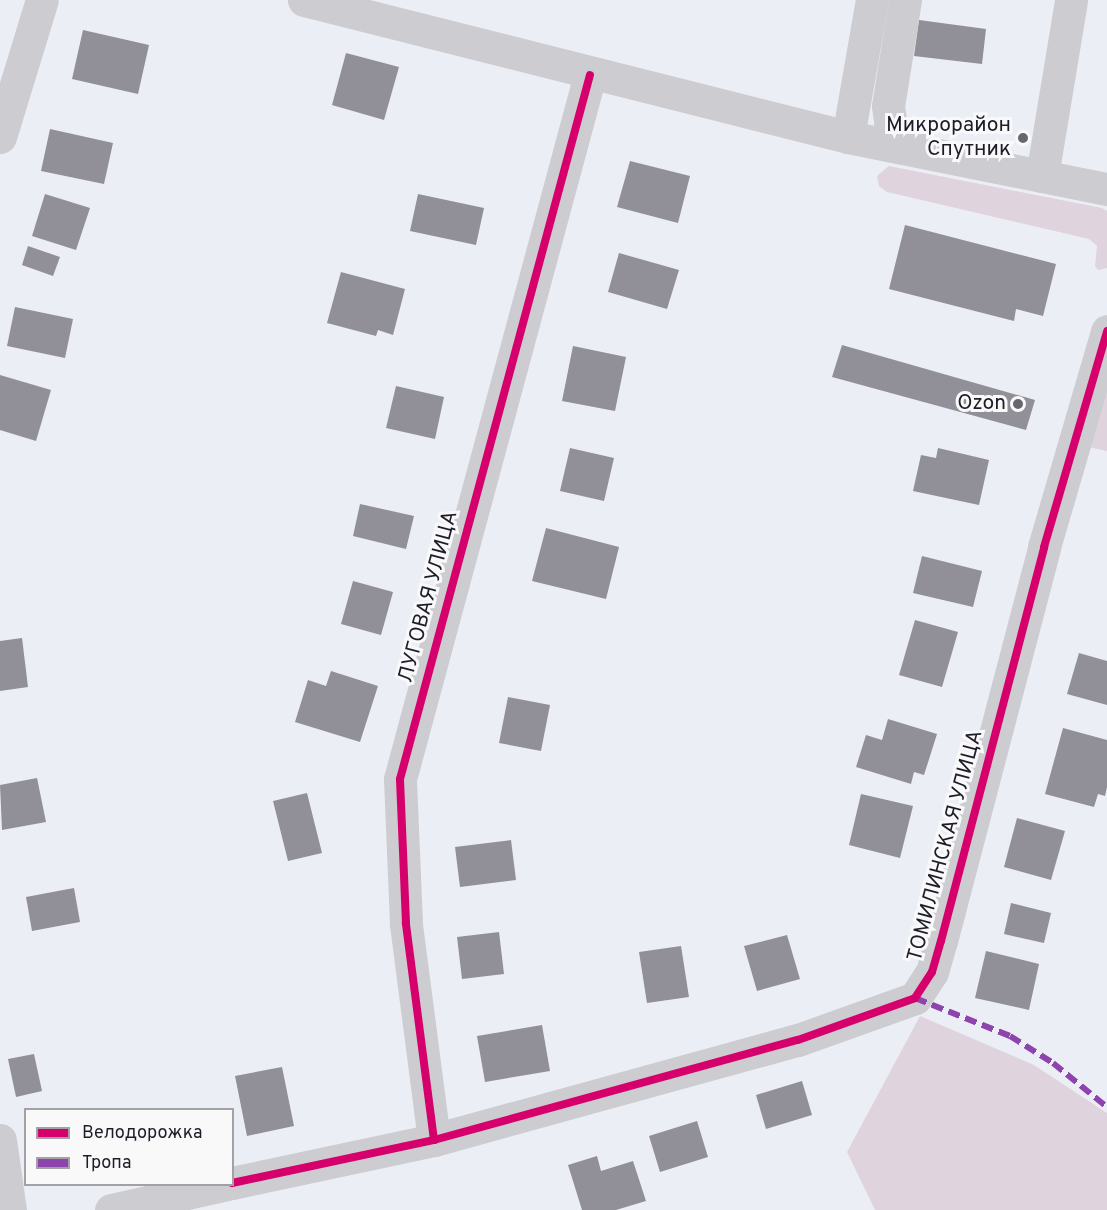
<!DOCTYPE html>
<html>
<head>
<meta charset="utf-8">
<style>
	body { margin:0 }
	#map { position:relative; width:1107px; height:1210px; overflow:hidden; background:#eceef6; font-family:Overpass,sans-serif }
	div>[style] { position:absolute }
	.green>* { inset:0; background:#dfd4de }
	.building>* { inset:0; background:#918f97 }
	.minor>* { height:33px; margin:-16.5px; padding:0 16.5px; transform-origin:16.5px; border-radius:16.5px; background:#cdcdd1 }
	.quiet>* { height:6px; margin-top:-3px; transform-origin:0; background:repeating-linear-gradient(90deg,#8e44ad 0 12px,transparent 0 18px) }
	.cycleway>* { height:8px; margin:-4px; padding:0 4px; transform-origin:4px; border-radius:4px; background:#d6006c }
	.dots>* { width:16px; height:16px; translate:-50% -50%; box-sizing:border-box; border:3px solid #f9f9f9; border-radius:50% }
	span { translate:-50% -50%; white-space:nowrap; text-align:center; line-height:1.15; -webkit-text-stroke:6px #f9f9f9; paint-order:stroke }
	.poi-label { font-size:21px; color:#1d1d2a }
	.right { translate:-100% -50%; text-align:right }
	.street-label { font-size:21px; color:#1d1d2a }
	.legend { position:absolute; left:24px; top:1108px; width:210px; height:78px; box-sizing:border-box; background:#f9f9f9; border:2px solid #a1a1a6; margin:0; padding:8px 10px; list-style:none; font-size:18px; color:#1d1d2a }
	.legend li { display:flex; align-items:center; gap:12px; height:30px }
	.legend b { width:30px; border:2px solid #a1a1a6 }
</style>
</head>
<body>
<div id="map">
	<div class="green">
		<div style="clip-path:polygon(889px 166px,1102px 208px,1107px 211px,1107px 268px,1098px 270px,1095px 266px,1097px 246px,1089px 239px,887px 192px,879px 186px,877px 176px)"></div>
		<div style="clip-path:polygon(1107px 374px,1107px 451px,1092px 448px,1086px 442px)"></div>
		<div style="clip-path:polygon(920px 1016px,1034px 1065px,1107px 1113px,1107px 1210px,875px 1210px,847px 1152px)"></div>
	</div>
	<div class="building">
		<div style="clip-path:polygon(919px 20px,986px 29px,982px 64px,914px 56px)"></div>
		<div style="clip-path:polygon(83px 30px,149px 45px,138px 94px,72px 79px)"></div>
		<div style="clip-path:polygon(346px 53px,399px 67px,384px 120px,332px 105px)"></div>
		<div style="clip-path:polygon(50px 129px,113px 143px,104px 184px,41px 171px)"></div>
		<div style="clip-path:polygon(630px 161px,690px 176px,678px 223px,617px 207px)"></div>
		<div style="clip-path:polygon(45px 194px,90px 208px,76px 250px,32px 236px)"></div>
		<div style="clip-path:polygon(418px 194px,484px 208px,476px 245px,410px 231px)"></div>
		<div style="clip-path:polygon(905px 225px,1056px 264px,1043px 316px,1016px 309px,1014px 321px,889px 289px)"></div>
		<div style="clip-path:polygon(28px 246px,60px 257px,53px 276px,22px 265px)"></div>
		<div style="clip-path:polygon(619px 253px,679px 270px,667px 309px,608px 292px)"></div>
		<div style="clip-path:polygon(341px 272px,405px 289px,393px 335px,378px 330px,376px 336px,327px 323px)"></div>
		<div style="clip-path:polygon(15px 307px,73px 319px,65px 358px,7px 346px)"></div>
		<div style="clip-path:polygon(842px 345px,1035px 400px,1026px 430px,832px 377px)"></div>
		<div style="clip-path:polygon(573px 346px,626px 357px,615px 411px,562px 401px)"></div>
		<div style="clip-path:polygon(0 375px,51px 390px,36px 441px,0 430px)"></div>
		<div style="clip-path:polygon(396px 386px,444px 397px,435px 439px,386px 428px)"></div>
		<div style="clip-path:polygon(570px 448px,614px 458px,604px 501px,560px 491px)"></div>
		<div style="clip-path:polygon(938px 448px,989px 460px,979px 505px,913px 491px,921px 455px,936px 458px)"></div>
		<div style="clip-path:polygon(360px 504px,414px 516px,406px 549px,353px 536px)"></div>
		<div style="clip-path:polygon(546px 528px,619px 547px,606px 599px,532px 581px)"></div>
		<div style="clip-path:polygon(922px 556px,982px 571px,973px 607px,913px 593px)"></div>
		<div style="clip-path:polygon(353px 581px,393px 592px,381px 635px,341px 624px)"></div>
		<div style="clip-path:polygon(915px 620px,958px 632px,942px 687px,899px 675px)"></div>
		<div style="clip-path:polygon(22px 638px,28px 687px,0 691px,0 641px)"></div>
		<div style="clip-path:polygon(1079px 653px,1107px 661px,1107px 705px,1067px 694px)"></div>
		<div style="clip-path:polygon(331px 671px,378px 686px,360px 742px,295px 722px,308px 680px,326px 686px)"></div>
		<div style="clip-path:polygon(508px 697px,550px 705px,541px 751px,499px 743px)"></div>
		<div style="clip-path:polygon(888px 719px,937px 734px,924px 775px,914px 772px,911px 784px,856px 767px,866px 735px,882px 740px)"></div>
		<div style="clip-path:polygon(1063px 728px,1107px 740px,1107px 787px,1105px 796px,1098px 794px,1094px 807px,1045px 794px)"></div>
		<div style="clip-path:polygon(37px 778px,46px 822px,2px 830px,0 785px)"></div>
		<div style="clip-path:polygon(307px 793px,322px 853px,288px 861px,273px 801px)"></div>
		<div style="clip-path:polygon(861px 794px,913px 806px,900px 858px,849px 845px)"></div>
		<div style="clip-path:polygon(1017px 818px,1065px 831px,1051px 880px,1004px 867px)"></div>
		<div style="clip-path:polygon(511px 840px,516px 880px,460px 887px,455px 847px)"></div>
		<div style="clip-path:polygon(74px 888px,80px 922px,32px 931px,26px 897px)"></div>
		<div style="clip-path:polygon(1011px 903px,1051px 913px,1044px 943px,1004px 934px)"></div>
		<div style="clip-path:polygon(499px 932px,504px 974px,462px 979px,457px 937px)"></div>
		<div style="clip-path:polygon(787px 935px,800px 979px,757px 991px,744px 946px)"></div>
		<div style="clip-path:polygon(681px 946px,689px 997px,647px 1003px,639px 952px)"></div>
		<div style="clip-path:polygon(986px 951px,1039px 964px,1029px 1010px,975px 998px)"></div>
		<div style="clip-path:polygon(542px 1025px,550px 1071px,485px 1082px,477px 1036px)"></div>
		<div style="clip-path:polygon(34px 1054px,42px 1091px,16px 1097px,8px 1059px)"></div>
		<div style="clip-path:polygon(282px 1067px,294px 1126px,247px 1136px,235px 1076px)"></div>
		<div style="clip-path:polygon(802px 1081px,812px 1115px,766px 1129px,756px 1095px)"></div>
		<div style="clip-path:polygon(697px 1121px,708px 1157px,660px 1172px,649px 1136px)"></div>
		<div style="clip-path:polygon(597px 1156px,601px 1171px,633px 1161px,646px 1201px,616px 1210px,582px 1210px,568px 1165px)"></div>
	</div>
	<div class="minor">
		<div style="left:304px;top:0;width:561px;rotate:14.14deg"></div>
		<div style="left:848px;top:137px;width:264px;rotate:11.4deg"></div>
		<div style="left:905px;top:0;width:107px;rotate:99.1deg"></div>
		<div style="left:888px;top:106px;width:15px;rotate:82deg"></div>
		<div style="left:890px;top:121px;width:15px;rotate:62deg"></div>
		<div style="left:897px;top:134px;width:30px;rotate:34deg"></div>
		<div style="left:0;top:137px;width:143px;rotate:-73deg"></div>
		<div style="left:848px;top:137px;width:139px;rotate:-80.1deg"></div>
		<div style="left:1042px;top:176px;width:178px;rotate:-80.6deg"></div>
		<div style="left:0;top:1140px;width:71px;rotate:81.9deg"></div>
		<div style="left:434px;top:1140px;width:219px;rotate:-97.4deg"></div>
		<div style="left:406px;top:923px;width:144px;rotate:-92.4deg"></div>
		<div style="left:400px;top:779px;width:729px;rotate:-74.9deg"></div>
		<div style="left:232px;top:1183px;width:207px;rotate:-12deg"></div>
		<div style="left:434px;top:1140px;width:377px;rotate:-15.4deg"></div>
		<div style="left:798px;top:1040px;width:124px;rotate:-19.7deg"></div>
		<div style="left:915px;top:998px;width:31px;rotate:-57deg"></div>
		<div style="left:932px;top:972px;width:32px;rotate:-74deg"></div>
		<div style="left:941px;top:941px;width:407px;rotate:-75.3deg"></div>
		<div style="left:1044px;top:547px;width:225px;rotate:-73.7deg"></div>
		<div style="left:111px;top:1210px;width:119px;rotate:-12.6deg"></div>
	</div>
	<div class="quiet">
		<div style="left:915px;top:998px;width:102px;rotate:21.8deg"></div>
		<div style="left:1010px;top:1036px;width:51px;rotate:32.1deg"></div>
		<div style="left:1053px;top:1063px;width:70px;rotate:39.2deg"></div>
	</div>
	<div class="cycleway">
		<div style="left:434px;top:1140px;width:219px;rotate:-97.4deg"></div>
		<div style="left:406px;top:923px;width:144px;rotate:-92.4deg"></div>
		<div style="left:400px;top:779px;width:729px;rotate:-74.9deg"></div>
		<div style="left:232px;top:1183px;width:207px;rotate:-12deg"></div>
		<div style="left:434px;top:1140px;width:377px;rotate:-15.4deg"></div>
		<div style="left:798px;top:1040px;width:124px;rotate:-19.7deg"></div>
		<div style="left:915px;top:998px;width:31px;rotate:-57deg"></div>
		<div style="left:932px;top:972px;width:32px;rotate:-74deg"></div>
		<div style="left:941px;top:941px;width:407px;rotate:-75.3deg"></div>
		<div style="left:1044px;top:547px;width:225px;rotate:-73.7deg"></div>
	</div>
	<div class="dots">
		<div style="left:1023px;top:138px;background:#656671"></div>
		<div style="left:1018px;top:404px;background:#656671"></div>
	</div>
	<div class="poi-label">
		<span class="right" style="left:1011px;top:138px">Микрорайон<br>Спутник</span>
		<span class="right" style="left:1006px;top:404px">Ozon</span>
	</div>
	<div class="street-label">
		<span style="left:429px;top:597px;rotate:-75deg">ЛУГОВАЯ УЛИЦА</span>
		<span style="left:946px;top:846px;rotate:-75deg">ТОМИЛИНСКАЯ УЛИЦА</span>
	</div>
	<ul class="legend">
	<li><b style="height:8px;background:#d6006c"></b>Велодорожка</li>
	<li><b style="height:8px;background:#8e44ad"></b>Тропа</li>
	</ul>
</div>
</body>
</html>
